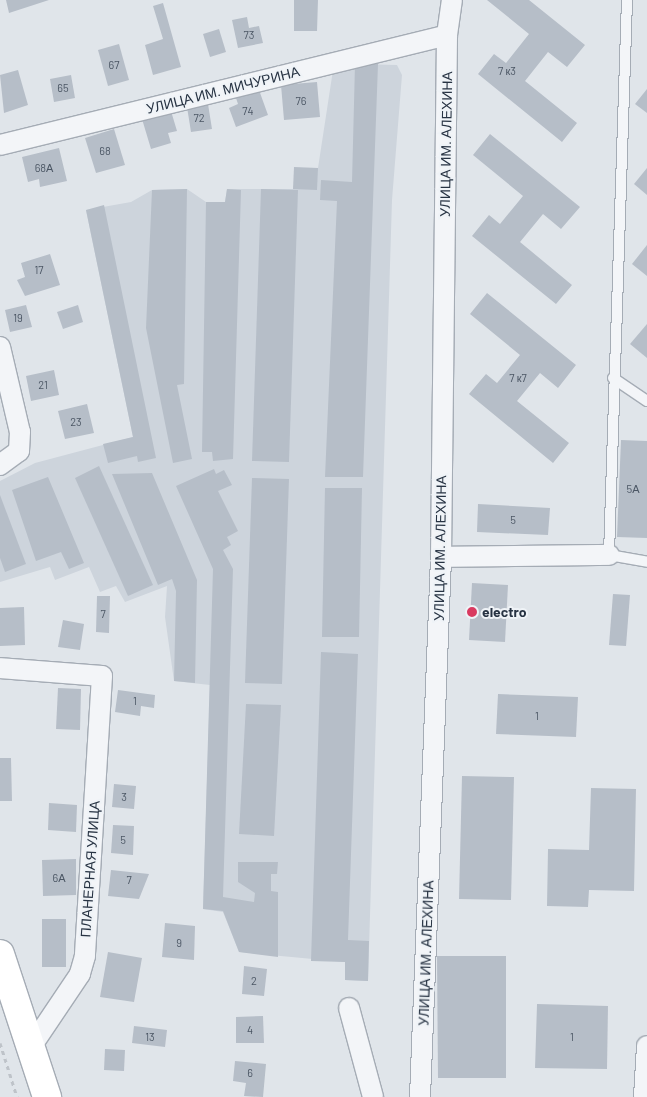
<!DOCTYPE html>
<html>
<head>
<meta charset="utf-8">
<style>
	body { margin:0 }
	#map { position:relative; width:647px; height:1097px; overflow:hidden; background:#e0e5ea; font-family:Barlow,sans-serif }
	div>[style] { position:absolute }
	.built>* { inset:0; background:#cdd4dc }
	.building>* { inset:0; background:#b6bec8 }
	.path>* { height:3px; margin-top:-1.5px; transform-origin:0; background:repeating-linear-gradient(90deg,#bec3c9 0 4px,transparent 0 8px) }
	.roads { filter:drop-shadow(1px 0 #a5acb5) drop-shadow(-1px 0 #a5acb5) drop-shadow(0 1px #a5acb5) drop-shadow(0 -1px #a5acb5) }
	.lane>* { height:10px; margin:-5px; padding:0 5px; transform-origin:5px; border-radius:5px; background:#f3f5f8 }
	.street>* { height:20px; margin:-10px; padding:0 10px; transform-origin:10px; border-radius:10px; background:#f3f5f8 }
	.highway>* { height:28px; margin:-14px; padding:0 14px; transform-origin:14px; border-radius:14px; background:#fff }
	.dots>* { width:14px; height:14px; translate:-50% -50%; box-sizing:border-box; border:2px solid #eff3f7; border-radius:50% }
	span { translate:-50% -50%; white-space:nowrap; text-align:center; line-height:1.15; -webkit-text-stroke:4px #eff3f7; paint-order:stroke }
	.number-label { font-size:11px; color:#4b5664 }
	.number-label span { -webkit-text-stroke-width:0 }
	.street-label { font-size:14px; color:#273343 }
	.poi-label { font-size:14px; color:#273343; font-weight:700 }
	.left { translate:0 -50%; text-align:left }
</style>
</head>
<body>
<div id="map">
	<div class="built">
		<div style="clip-path:polygon(355px 64px,397px 65px,402px 75px,392px 200px,368px 981px,345px 980px,345px 962px,239px 952px,223px 912px,203px 909px,210px 685px,174px 681px,165px 617px,167px 586px,125px 602px,116px 586px,100px 592px,89px 567px,55px 580px,50px 567px,0 582px,0 481px,35px 463px,133px 437px,86px 210px,131px 202px,152px 190px,187px 189px,206px 202px,225px 202px,227px 189px,293px 189px,318px 168px,333px 70px)"></div>
	</div>
	<div class="building">
		<div style="clip-path:polygon(6px 0,49px 0,9px 13px)"></div>
		<div style="clip-path:polygon(294px 0,318px 0,317px 31px,294px 31px)"></div>
		<div style="clip-path:polygon(487px 0,529px 0,585px 45px,567px 67px,548px 52px,525px 81px,577px 123px,562px 142px,478px 74px,494px 54px,506px 63px,529px 34px)"></div>
		<div style="clip-path:polygon(163px 3px,181px 67px,153px 75px,145px 45px,163px 39px,153px 6px)"></div>
		<div style="clip-path:polygon(247px 17px,249px 28px,259px 26px,263px 43px,238px 48px,232px 20px)"></div>
		<div style="clip-path:polygon(219px 29px,226px 52px,210px 57px,203px 34px)"></div>
		<div style="clip-path:polygon(119px 44px,129px 80px,108px 86px,98px 50px)"></div>
		<div style="clip-path:polygon(355px 64px,378px 64px,363px 477px,325px 477px,337px 201px,320px 200px,321px 180px,352px 182px)"></div>
		<div style="clip-path:polygon(18px 70px,28px 105px,4px 113px,0 75px)"></div>
		<div style="clip-path:polygon(71px 75px,75px 98px,54px 102px,50px 79px)"></div>
		<div style="clip-path:polygon(317px 82px,320px 117px,284px 120px,281px 85px)"></div>
		<div style="clip-path:polygon(647px 89px,647px 113px,635px 104px)"></div>
		<div style="clip-path:polygon(259px 90px,268px 115px,236px 127px,229px 108px,238px 104px,236px 98px)"></div>
		<div style="clip-path:polygon(208px 104px,212px 129px,191px 132px,187px 107px)"></div>
		<div style="clip-path:polygon(171px 111px,177px 131px,168px 133px,171px 143px,151px 149px,142px 119px)"></div>
		<div style="clip-path:polygon(114px 129px,125px 165px,96px 173px,85px 138px)"></div>
		<div style="clip-path:polygon(490px 134px,580px 207px,561px 229px,543px 214px,520px 242px,572px 285px,556px 304px,472px 236px,489px 215px,500px 224px,523px 196px,473px 155px)"></div>
		<div style="clip-path:polygon(59px 148px,67px 181px,40px 187px,39px 179px,28px 182px,22px 157px)"></div>
		<div style="clip-path:polygon(294px 167px,318px 168px,317px 190px,293px 189px)"></div>
		<div style="clip-path:polygon(647px 168px,647px 195px,634px 184px)"></div>
		<div style="clip-path:polygon(187px 189px,184px 384px,177px 385px,192px 459px,173px 463px,146px 328px,152px 190px)"></div>
		<div style="clip-path:polygon(227px 189px,241px 190px,233px 459px,213px 461px,212px 452px,202px 452px,206px 202px,225px 202px)"></div>
		<div style="clip-path:polygon(261px 189px,298px 190px,289px 462px,252px 461px)"></div>
		<div style="clip-path:polygon(104px 205px,156px 458px,138px 462px,137px 456px,108px 463px,103px 444px,133px 437px,86px 210px)"></div>
		<div style="clip-path:polygon(647px 245px,647px 276px,632px 264px)"></div>
		<div style="clip-path:polygon(50px 254px,60px 285px,25px 296px,17px 280px,25px 277px,21px 263px)"></div>
		<div style="clip-path:polygon(487px 293px,576px 365px,558px 388px,540px 373px,517px 401px,569px 443px,553px 463px,469px 394px,486px 374px,497px 383px,520px 355px,470px 314px)"></div>
		<div style="clip-path:polygon(26px 305px,32px 327px,10px 332px,5px 310px)"></div>
		<div style="clip-path:polygon(78px 305px,83px 322px,63px 329px,57px 312px)"></div>
		<div style="clip-path:polygon(647px 324px,647px 358px,630px 344px)"></div>
		<div style="clip-path:polygon(54px 370px,59px 395px,31px 401px,26px 376px)"></div>
		<div style="clip-path:polygon(87px 404px,94px 433px,65px 439px,58px 411px)"></div>
		<div style="clip-path:polygon(621px 440px,647px 441px,647px 538px,617px 537px)"></div>
		<div style="clip-path:polygon(99px 466px,153px 585px,128px 596px,75px 478px)"></div>
		<div style="clip-path:polygon(214px 469px,216px 474px,224px 470px,232px 485px,218px 491px,238px 531px,227px 537px,231px 545px,223px 550px,233px 569px,223px 897px,254px 902px,255px 893px,238px 882px,238px 862px,278px 862px,277px 874px,271px 874px,271px 891px,278px 892px,278px 957px,239px 952px,223px 911px,203px 909px,213px 569px,176px 486px)"></div>
		<div style="clip-path:polygon(152px 473px,197px 580px,195px 683px,174px 681px,176px 591px,172px 579px,158px 585px,112px 474px)"></div>
		<div style="clip-path:polygon(48px 477px,84px 563px,69px 569px,61px 552px,36px 561px,12px 490px)"></div>
		<div style="clip-path:polygon(252px 478px,289px 479px,282px 684px,245px 683px)"></div>
		<div style="clip-path:polygon(325px 488px,362px 488px,359px 637px,322px 637px)"></div>
		<div style="clip-path:polygon(0 495px,26px 564px,5px 572px,0 558px)"></div>
		<div style="clip-path:polygon(478px 504px,550px 508px,548px 535px,477px 532px)"></div>
		<div style="clip-path:polygon(472px 583px,508px 585px,505px 642px,469px 640px)"></div>
		<div style="clip-path:polygon(613px 594px,630px 595px,626px 646px,609px 645px)"></div>
		<div style="clip-path:polygon(97px 596px,110px 596px,109px 633px,96px 632px)"></div>
		<div style="clip-path:polygon(24px 607px,25px 645px,0 646px,0 608px)"></div>
		<div style="clip-path:polygon(63px 620px,84px 624px,80px 650px,58px 647px)"></div>
		<div style="clip-path:polygon(321px 652px,358px 654px,348px 940px,369px 941px,368px 981px,345px 980px,345px 962px,311px 961px)"></div>
		<div style="clip-path:polygon(58px 688px,81px 689px,80px 730px,56px 729px)"></div>
		<div style="clip-path:polygon(118px 690px,155px 695px,154px 708px,141px 706px,140px 716px,115px 712px)"></div>
		<div style="clip-path:polygon(498px 694px,578px 697px,576px 737px,496px 734px)"></div>
		<div style="clip-path:polygon(246px 704px,281px 705px,274px 836px,239px 834px)"></div>
		<div style="clip-path:polygon(0 758px,11px 758px,12px 801px,0 801px)"></div>
		<div style="clip-path:polygon(462px 776px,514px 777px,511px 900px,459px 899px)"></div>
		<div style="clip-path:polygon(114px 784px,136px 786px,134px 809px,112px 807px)"></div>
		<div style="clip-path:polygon(591px 788px,636px 789px,634px 891px,589px 890px,588px 907px,547px 906px,548px 849px,589px 850px)"></div>
		<div style="clip-path:polygon(49px 803px,77px 805px,76px 832px,48px 830px)"></div>
		<div style="clip-path:polygon(113px 825px,134px 826px,133px 855px,111px 853px)"></div>
		<div style="clip-path:polygon(76px 859px,76px 895px,43px 896px,42px 860px)"></div>
		<div style="clip-path:polygon(111px 870px,149px 874px,139px 899px,108px 896px)"></div>
		<div style="clip-path:polygon(42px 919px,66px 919px,66px 967px,42px 967px)"></div>
		<div style="clip-path:polygon(165px 923px,195px 926px,194px 960px,162px 957px)"></div>
		<div style="clip-path:polygon(108px 952px,142px 958px,134px 1002px,100px 997px)"></div>
		<div style="clip-path:polygon(437px 956px,506px 956px,506px 1078px,438px 1078px)"></div>
		<div style="clip-path:polygon(244px 966px,267px 969px,264px 996px,242px 994px)"></div>
		<div style="clip-path:polygon(537px 1004px,608px 1006px,607px 1069px,535px 1068px)"></div>
		<div style="clip-path:polygon(263px 1016px,264px 1043px,236px 1043px,236px 1017px)"></div>
		<div style="clip-path:polygon(134px 1026px,167px 1030px,165px 1047px,132px 1043px)"></div>
		<div style="clip-path:polygon(105px 1049px,125px 1050px,124px 1071px,104px 1070px)"></div>
		<div style="clip-path:polygon(235px 1061px,266px 1064px,263px 1097px,244px 1096px,246px 1083px,233px 1081px)"></div>
	</div>
	<div class="path">
		<div style="left:0;top:1043px;width:57px;rotate:72.5deg"></div>
	</div>
	<div class="roads">
		<div class="lane">
			<div style="left:627px;top:0;width:555px;rotate:91.86deg"></div>
			<div style="left:609px;top:555px;width:39px;rotate:10deg"></div>
			<div style="left:613px;top:378px;width:41px;rotate:34.1deg"></div>
		</div>
		<div class="street">
			<div style="left:0;top:145px;width:460px;rotate:-13.8deg"></div>
			<div style="left:0;top:347px;width:87px;rotate:76.8deg"></div>
			<div style="left:20px;top:432px;width:19px;rotate:93deg"></div>
			<div style="left:19px;top:451px;width:24px;rotate:144deg"></div>
			<div style="left:441px;top:557px;width:168px;rotate:-0.7deg"></div>
			<div style="left:0;top:668px;width:102px;rotate:4.5deg"></div>
			<div style="left:102px;top:676px;width:281px;rotate:93.5deg"></div>
			<div style="left:85px;top:956px;width:19px;rotate:106deg"></div>
			<div style="left:80px;top:974px;width:88px;rotate:123.9deg"></div>
			<div style="left:349px;top:1008px;width:92px;rotate:74.9deg"></div>
			<div style="left:420px;top:1097px;width:540px;rotate:-87.77deg"></div>
			<div style="left:441px;top:557px;width:522px;rotate:-89.34deg"></div>
			<div style="left:447px;top:35px;width:35px;rotate:-82deg"></div>
			<div style="left:644px;top:1097px;width:51px;rotate:-86.6deg"></div>
		</div>
		<div class="highway">
			<div style="left:0;top:954px;width:151px;rotate:71.8deg"></div>
		</div>
	</div>
	<div class="dots">
		<div style="left:472px;top:612px;background:#d93a60"></div>
	</div>
	<div class="number-label">
		<span style="left:249px;top:35px">73</span>
		<span style="left:114px;top:65px">67</span>
		<span style="left:507px;top:71px">7 к3</span>
		<span style="left:63px;top:88px">65</span>
		<span style="left:301px;top:101px">76</span>
		<span style="left:248px;top:111px">74</span>
		<span style="left:199px;top:118px">72</span>
		<span style="left:105px;top:151px">68</span>
		<span style="left:44px;top:168px">68А</span>
		<span style="left:39px;top:270px">17</span>
		<span style="left:18px;top:318px">19</span>
		<span style="left:518px;top:378px">7 к7</span>
		<span style="left:43px;top:385px">21</span>
		<span style="left:76px;top:422px">23</span>
		<span style="left:633px;top:489px">5А</span>
		<span style="left:513px;top:520px">5</span>
		<span style="left:103px;top:614px">7</span>
		<span style="left:135px;top:701px">1</span>
		<span style="left:537px;top:716px">1</span>
		<span style="left:124px;top:797px">3</span>
		<span style="left:123px;top:840px">5</span>
		<span style="left:59px;top:878px">6А</span>
		<span style="left:129px;top:880px">7</span>
		<span style="left:179px;top:943px">9</span>
		<span style="left:254px;top:981px">2</span>
		<span style="left:250px;top:1030px">4</span>
		<span style="left:150px;top:1037px">13</span>
		<span style="left:572px;top:1037px">1</span>
		<span style="left:250px;top:1073px">6</span>
	</div>
	<div class="street-label">
		<span style="left:223px;top:90px;rotate:-14deg">УЛИЦА ИМ. МИЧУРИНА</span>
		<span style="left:446px;top:144px;rotate:-89deg">УЛИЦА ИМ. АЛЕХИНА</span>
		<span style="left:440px;top:548px;rotate:-89deg">УЛИЦА ИМ. АЛЕХИНА</span>
		<span style="left:90px;top:869px;rotate:-86deg">ПЛАНЕРНАЯ УЛИЦА</span>
		<span style="left:426px;top:953px;rotate:-88deg">УЛИЦА ИМ. АЛЕХИНА</span>
	</div>
	<div class="poi-label">
		<span class="left" style="left:482px;top:612px">electro</span>
	</div>
</div>
</body>
</html>
